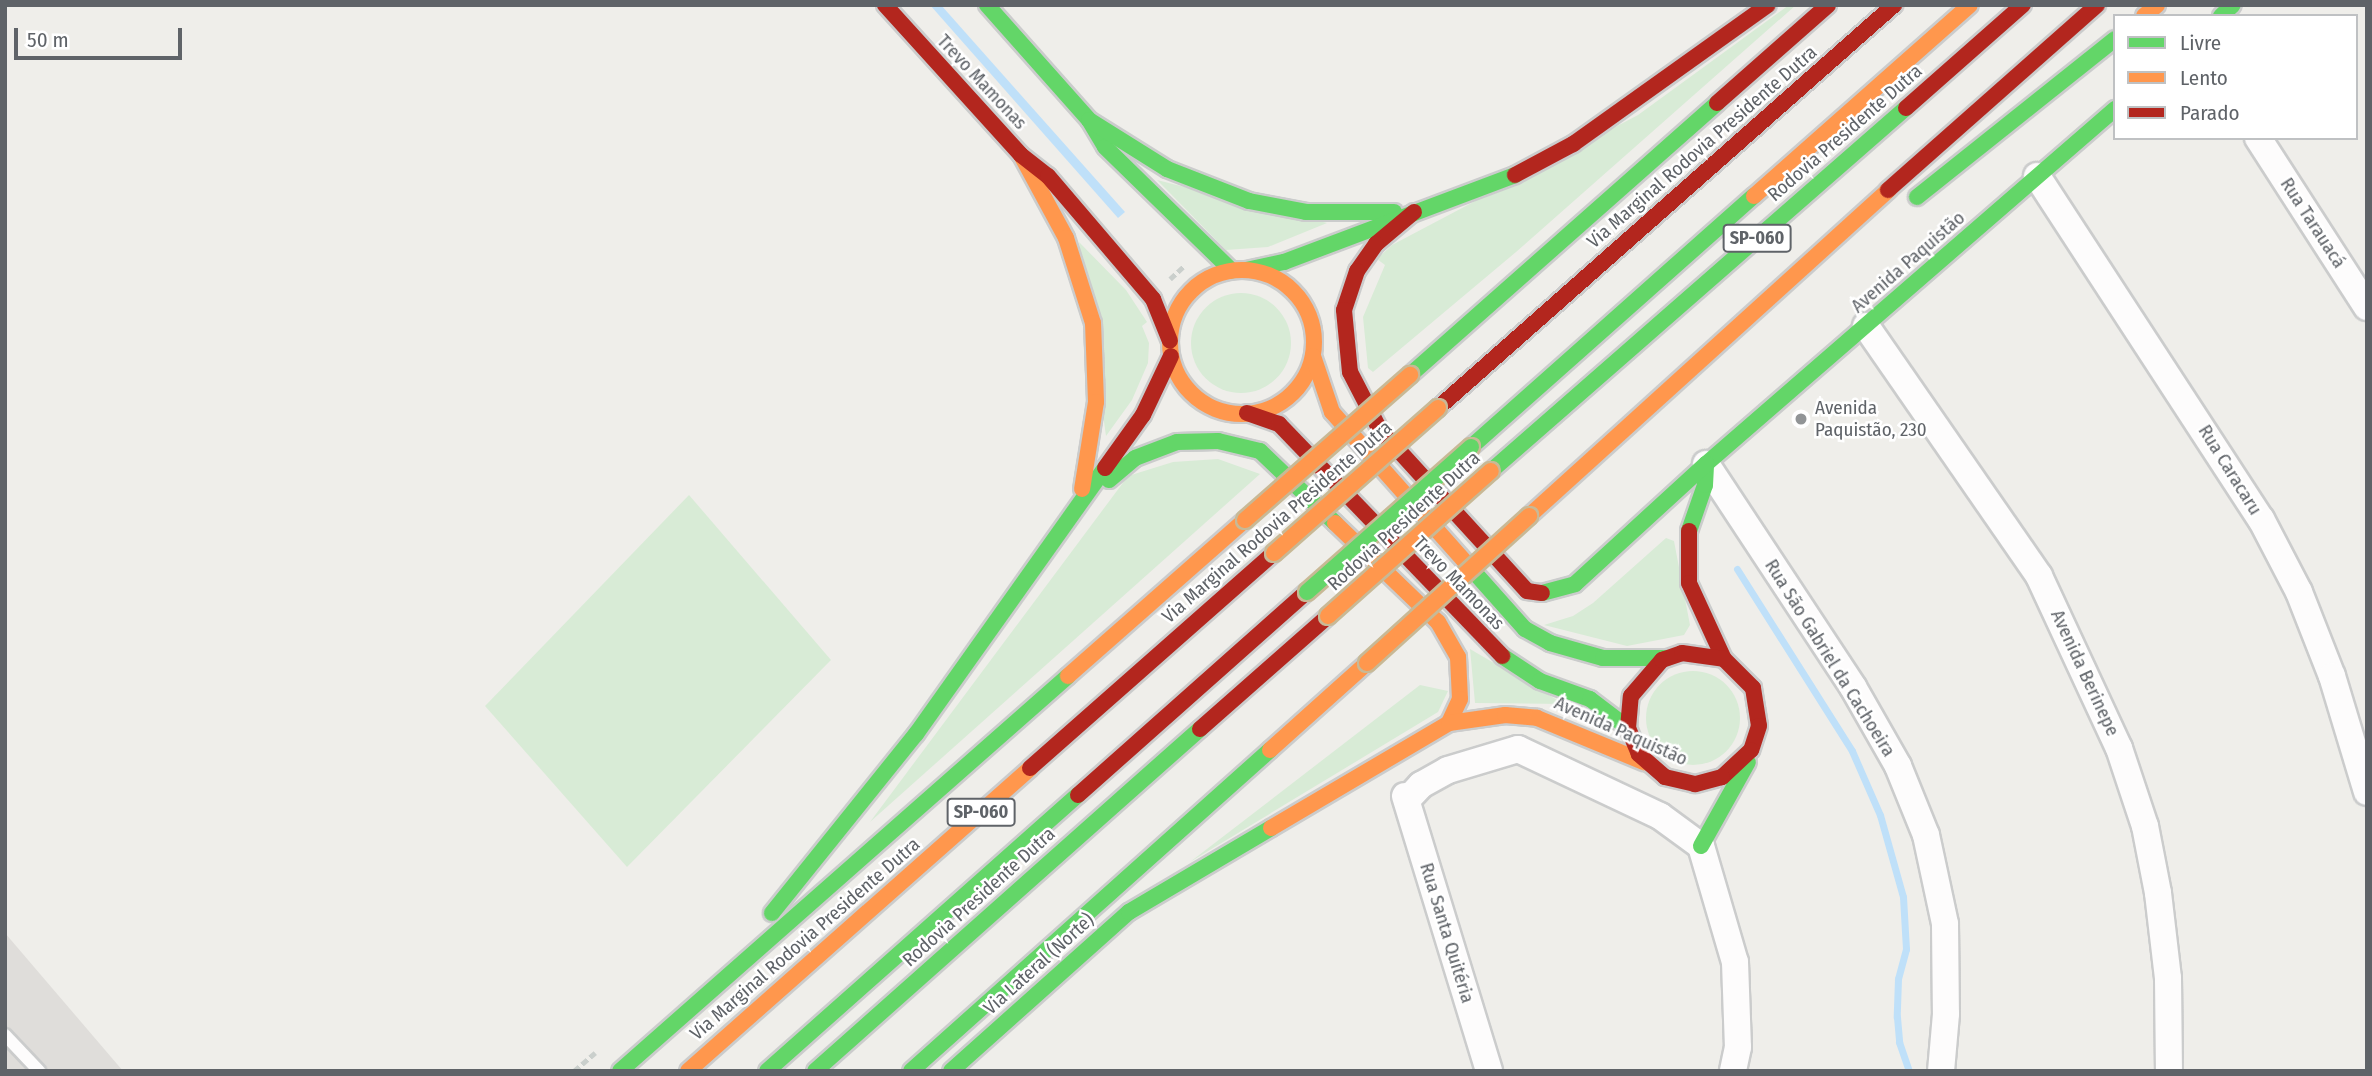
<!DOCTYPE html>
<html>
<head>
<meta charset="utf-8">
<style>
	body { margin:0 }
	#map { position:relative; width:2372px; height:1076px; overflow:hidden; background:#efeeea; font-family:"Fira Sans Condensed",sans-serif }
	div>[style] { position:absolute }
	.industrial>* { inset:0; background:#dfddda }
	.green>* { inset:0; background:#d8ebd6 }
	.round { border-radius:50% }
	.water>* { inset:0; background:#bfe0f9 }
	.stream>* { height:7px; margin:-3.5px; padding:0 3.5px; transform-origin:3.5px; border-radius:3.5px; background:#bfe0f9 }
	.path>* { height:4.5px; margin-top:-2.25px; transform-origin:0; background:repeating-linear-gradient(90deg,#cacfcc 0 7px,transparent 0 10.5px) }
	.roads { filter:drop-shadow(2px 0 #cbcccc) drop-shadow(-2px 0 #cbcccc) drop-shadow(0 2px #cbcccc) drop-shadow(0 -2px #cbcccc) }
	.lane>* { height:12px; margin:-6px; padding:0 6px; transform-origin:6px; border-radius:6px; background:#fdfcfc }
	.street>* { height:26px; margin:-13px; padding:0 13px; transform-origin:13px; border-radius:13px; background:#fdfcfc }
	.fast>* { height:16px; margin:-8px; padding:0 8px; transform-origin:8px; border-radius:8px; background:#63d668 }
	.slow>* { height:16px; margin:-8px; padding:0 8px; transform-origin:8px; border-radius:8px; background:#ff974d }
	.slow>.ring { margin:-8px; padding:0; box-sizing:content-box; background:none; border:16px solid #ff974d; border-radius:50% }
	.jam>* { height:16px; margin:-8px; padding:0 8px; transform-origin:8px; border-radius:8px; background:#b3261e }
	.bridges { filter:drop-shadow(2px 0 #c8b996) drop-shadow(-2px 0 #c8b996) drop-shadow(0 2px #c8b996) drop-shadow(0 -2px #c8b996) }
	.fast-bridge>* { height:16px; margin:-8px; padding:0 8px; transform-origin:8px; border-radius:8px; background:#63d668 }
	.slow-bridge>* { height:16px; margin:-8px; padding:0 8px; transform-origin:8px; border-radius:8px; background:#ff974d }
	.dots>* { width:19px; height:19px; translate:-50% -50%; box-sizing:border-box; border:4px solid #fff; border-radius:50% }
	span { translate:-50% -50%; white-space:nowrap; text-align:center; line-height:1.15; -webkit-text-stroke:5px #fff; paint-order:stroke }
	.shield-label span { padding:2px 5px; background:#fff; border:2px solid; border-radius:5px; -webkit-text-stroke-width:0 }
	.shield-label { font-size:18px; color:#5f6368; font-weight:700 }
	.street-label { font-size:19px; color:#5f6368 }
	.poi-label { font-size:19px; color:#5f6368 }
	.left { translate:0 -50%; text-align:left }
	.frame { position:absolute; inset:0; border:7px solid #5f6368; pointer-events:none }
	.legend { position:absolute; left:2113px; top:14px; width:245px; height:126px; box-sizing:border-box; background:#fff; border:2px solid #bfc1c3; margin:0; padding:9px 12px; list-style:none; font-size:21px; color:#5f6368 }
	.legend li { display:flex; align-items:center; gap:14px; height:35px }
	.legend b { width:35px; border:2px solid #bfc1c3 }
	.scale { position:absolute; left:14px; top:28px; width:168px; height:32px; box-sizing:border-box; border:4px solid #5f6368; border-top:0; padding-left:9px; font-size:21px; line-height:24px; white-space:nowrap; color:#5f6368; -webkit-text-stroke:5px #fff; paint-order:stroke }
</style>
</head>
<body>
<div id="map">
	<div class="industrial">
		<div style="clip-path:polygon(5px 933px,123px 1071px,5px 1071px)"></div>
	</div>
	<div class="green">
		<div style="clip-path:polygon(1789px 5px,1796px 5px,1516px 252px,1373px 372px,1368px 368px,1363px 317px,1385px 265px,1377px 259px,1392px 245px,1638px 115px)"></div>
		<div style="clip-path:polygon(1157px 180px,1327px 223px,1268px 247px,1226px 250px)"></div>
		<div style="clip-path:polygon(1079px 242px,1126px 290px,1147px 322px,1142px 326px,1149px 343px,1148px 363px,1132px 400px,1106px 436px)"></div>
		<div class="round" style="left:1191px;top:293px;width:100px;height:100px"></div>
		<div style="clip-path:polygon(1218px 459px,1260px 474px,870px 822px,1128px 476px,1173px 462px)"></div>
		<div style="clip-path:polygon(689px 495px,831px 660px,627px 867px,485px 706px)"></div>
		<div style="clip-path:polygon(1666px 538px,1674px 541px,1690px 625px,1684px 635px,1627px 646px,1544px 625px,1573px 616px,1593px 603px)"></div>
		<div style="clip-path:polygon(1470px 649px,1564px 704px,1475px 703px)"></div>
		<div class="round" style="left:1646px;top:671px;width:94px;height:94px"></div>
		<div style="clip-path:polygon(1420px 685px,1448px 691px,1438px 712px,1190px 862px)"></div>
	</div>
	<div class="water">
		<div style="clip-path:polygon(930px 5px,941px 5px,1125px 212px,1118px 218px)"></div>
	</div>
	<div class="stream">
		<div style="left:1737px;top:569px;width:215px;rotate:57.7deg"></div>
		<div style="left:1852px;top:751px;width:70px;rotate:66.4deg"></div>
		<div style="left:1880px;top:815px;width:85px;rotate:74.3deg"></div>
		<div style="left:1903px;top:897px;width:52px;rotate:86.7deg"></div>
		<div style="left:1906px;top:949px;width:31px;rotate:105deg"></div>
		<div style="left:1898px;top:979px;width:38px;rotate:92deg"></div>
		<div style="left:1897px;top:1017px;width:25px;rotate:85deg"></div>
		<div style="left:1899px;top:1042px;width:31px;rotate:71deg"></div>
	</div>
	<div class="path">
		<div style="left:1170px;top:279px;width:19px;rotate:-43deg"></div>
		<div style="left:574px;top:1071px;width:28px;rotate:-41deg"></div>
	</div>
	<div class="roads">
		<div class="lane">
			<div style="left:5px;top:1035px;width:50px;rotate:46.6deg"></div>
		</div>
		<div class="street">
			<div style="left:2258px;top:138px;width:201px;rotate:57.2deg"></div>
			<div style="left:2037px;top:176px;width:410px;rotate:56.9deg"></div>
			<div style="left:2261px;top:519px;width:82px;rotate:62.5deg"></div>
			<div style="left:2299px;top:592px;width:90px;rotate:68.6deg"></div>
			<div style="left:2332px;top:676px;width:121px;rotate:73.2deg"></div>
			<div style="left:1866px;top:326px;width:304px;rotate:55.3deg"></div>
			<div style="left:2039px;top:576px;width:190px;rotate:65.1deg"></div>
			<div style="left:2119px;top:748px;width:82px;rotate:71.6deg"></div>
			<div style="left:2145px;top:826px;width:68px;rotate:79deg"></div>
			<div style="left:2158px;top:893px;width:86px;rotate:83.3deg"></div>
			<div style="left:2168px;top:978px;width:93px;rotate:89.4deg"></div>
			<div style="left:1706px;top:464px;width:267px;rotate:56.6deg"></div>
			<div style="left:1853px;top:687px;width:91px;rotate:60.3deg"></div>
			<div style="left:1898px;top:766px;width:74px;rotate:67.9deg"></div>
			<div style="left:1926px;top:835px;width:91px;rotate:77.9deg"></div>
			<div style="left:1945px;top:924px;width:90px;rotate:89.4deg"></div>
			<div style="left:1946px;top:1014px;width:57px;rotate:95deg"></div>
			<div style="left:1405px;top:796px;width:288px;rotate:73deg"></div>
			<div style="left:1407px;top:800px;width:21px;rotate:-47deg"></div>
			<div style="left:1421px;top:785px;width:31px;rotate:-29deg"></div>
			<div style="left:1448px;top:770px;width:73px;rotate:-16.7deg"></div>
			<div style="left:1518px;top:749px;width:157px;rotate:25.3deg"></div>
			<div style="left:1660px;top:816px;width:51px;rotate:36.2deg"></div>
			<div style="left:1701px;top:846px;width:121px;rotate:73.7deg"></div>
			<div style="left:1735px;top:962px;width:85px;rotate:88deg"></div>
			<div style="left:1738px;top:1047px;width:25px;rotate:102deg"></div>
		</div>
		<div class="fast">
			<div style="left:987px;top:5px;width:154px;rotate:48.4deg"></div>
			<div style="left:1089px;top:120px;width:31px;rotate:59deg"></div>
			<div style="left:1105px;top:147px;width:177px;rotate:44.3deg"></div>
			<div style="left:2221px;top:16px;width:16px;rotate:-43deg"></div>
			<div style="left:1089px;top:120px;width:92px;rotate:32.1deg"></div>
			<div style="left:1167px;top:169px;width:88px;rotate:21.3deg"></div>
			<div style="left:1249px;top:201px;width:58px;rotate:10.9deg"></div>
			<div style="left:1306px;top:212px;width:88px"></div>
			<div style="left:1917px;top:197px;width:253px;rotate:-38.6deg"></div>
			<div style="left:1246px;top:270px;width:39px;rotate:-12deg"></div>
			<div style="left:1284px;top:262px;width:247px;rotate:-20.6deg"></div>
			<div style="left:1410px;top:375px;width:410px;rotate:-41.5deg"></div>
			<div style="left:1471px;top:447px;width:378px;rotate:-41.6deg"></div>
			<div style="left:1491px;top:471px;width:551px;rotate:-41.18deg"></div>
			<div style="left:1109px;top:480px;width:34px;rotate:-40deg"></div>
			<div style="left:1135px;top:458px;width:45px;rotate:-20.9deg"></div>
			<div style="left:1177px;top:442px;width:41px;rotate:-1.4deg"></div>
			<div style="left:1218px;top:441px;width:43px;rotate:13.4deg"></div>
			<div style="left:1260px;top:451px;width:104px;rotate:43.8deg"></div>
			<div style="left:1689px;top:531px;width:49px;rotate:-70.8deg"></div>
			<div style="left:1705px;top:485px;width:21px;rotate:-87deg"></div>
			<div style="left:1706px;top:464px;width:542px;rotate:-40.96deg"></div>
			<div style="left:1467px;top:564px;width:87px;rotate:48.3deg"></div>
			<div style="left:1525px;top:629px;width:29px;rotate:29deg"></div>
			<div style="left:1550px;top:643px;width:55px;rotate:15.8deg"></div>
			<div style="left:1603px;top:658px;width:64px"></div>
			<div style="left:1542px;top:593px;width:34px;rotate:-15deg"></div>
			<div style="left:1575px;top:584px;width:178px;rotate:-42.5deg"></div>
			<div style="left:1502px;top:656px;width:45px;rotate:33.3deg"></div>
			<div style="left:1540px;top:681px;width:53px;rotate:19.8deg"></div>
			<div style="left:1590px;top:699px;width:48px;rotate:37.3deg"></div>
			<div style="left:1701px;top:846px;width:96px;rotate:-60.8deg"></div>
			<div style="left:772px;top:913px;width:230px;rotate:-51.2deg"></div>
			<div style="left:916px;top:734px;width:326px;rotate:-54.6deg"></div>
			<div style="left:620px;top:1071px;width:597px;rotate:-41.4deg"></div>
			<div style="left:767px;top:1071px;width:416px;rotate:-41.6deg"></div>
			<div style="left:815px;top:1071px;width:515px;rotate:-41.62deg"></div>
			<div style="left:911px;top:1071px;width:482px;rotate:-41.8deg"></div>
			<div style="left:951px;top:1071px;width:239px;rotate:-41.8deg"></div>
			<div style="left:1129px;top:912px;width:165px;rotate:-30.6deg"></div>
		</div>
		<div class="slow">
			<div style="left:2144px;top:16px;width:17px;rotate:-40deg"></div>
			<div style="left:1021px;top:155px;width:94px;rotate:61.5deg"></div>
			<div style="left:1066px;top:238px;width:89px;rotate:72.4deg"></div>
			<div style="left:1093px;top:323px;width:79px;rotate:87.8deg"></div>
			<div style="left:1096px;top:402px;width:88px;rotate:99.1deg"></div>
			<div style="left:1754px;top:196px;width:288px;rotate:-41.5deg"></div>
			<div class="ring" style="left:1170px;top:270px;width:128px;height:128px"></div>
			<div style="left:1313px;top:356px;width:59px;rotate:71.3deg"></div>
			<div style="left:1332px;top:412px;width:203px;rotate:48.4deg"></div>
			<div style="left:1529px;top:516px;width:485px;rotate:-42.2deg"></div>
			<div style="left:1335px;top:523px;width:143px;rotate:43.9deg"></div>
			<div style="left:1438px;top:622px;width:40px;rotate:60.3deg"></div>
			<div style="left:1458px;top:657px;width:42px;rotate:87.3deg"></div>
			<div style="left:1460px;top:699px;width:26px;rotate:115deg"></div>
			<div style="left:1068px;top:676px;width:236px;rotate:-41.4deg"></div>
			<div style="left:1270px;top:750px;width:130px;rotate:-41.9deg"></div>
			<div style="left:1271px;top:828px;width:207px;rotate:-30.5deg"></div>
			<div style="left:1449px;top:723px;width:57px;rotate:-8.1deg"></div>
			<div style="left:1505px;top:715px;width:32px;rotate:5deg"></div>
			<div style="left:1537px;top:718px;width:116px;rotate:22.4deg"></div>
			<div style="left:688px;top:1071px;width:457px;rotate:-41.5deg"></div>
		</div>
		<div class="jam">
			<div style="left:885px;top:5px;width:202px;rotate:47.8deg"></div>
			<div style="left:1021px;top:155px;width:34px;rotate:38deg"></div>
			<div style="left:1048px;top:176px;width:162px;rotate:49.5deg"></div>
			<div style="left:1153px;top:299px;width:45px;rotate:68deg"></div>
			<div style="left:1717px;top:103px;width:148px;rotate:-41.4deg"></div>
			<div style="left:1906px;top:108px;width:156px;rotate:-41.4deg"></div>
			<div style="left:1515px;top:175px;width:66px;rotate:-28.1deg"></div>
			<div style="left:1573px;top:144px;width:239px;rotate:-35.5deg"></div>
			<div style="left:1888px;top:190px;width:279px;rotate:-41.5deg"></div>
			<div style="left:1414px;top:212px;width:50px;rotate:139.9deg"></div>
			<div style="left:1376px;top:244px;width:33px;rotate:125deg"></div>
			<div style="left:1357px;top:271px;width:41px;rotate:108.4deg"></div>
			<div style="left:1344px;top:310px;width:62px;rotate:84.5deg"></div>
			<div style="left:1350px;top:372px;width:65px;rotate:62.7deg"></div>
			<div style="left:1380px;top:430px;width:218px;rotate:47.6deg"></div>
			<div style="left:1527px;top:591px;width:15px;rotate:8deg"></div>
			<div style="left:1438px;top:408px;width:609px;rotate:-41.47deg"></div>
			<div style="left:1247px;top:413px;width:34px;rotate:19deg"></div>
			<div style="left:1279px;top:424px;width:322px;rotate:46.1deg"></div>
			<div style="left:1105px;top:468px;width:65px;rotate:-54.4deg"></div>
			<div style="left:1143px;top:415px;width:65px;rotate:-64.6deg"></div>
			<div style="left:1689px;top:531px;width:52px;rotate:90deg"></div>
			<div style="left:1689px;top:583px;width:84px;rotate:65.3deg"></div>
			<div style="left:1724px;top:659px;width:41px;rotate:45deg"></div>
			<div style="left:1753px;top:688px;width:38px;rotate:81deg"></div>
			<div style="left:1759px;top:726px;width:25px;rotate:108deg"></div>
			<div style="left:1751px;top:750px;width:40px;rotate:137deg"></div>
			<div style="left:1722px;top:777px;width:28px;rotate:165deg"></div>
			<div style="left:1695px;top:784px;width:31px;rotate:-167deg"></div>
			<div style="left:1665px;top:777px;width:35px;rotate:-139deg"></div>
			<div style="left:1639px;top:754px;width:28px;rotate:-113deg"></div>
			<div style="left:1628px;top:728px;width:32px;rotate:-85deg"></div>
			<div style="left:1631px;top:696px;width:48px;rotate:-49.3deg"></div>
			<div style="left:1662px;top:660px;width:21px;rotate:-19deg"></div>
			<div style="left:1682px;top:653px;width:42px;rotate:8.1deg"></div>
			<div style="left:1200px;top:729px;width:171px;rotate:-41.4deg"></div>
			<div style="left:1030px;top:768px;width:325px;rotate:-41.4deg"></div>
			<div style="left:1078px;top:795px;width:306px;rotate:-41.6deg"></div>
		</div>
	</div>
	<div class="bridges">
		<div class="fast-bridge">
			<div style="left:1307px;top:592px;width:219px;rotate:-41.5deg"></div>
		</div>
		<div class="slow-bridge">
			<div style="left:1245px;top:520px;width:220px;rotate:-41.3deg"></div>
			<div style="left:1274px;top:553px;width:219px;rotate:-41.5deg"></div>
			<div style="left:1328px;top:616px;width:218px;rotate:-41.7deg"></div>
			<div style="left:1367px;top:663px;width:219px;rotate:-42.2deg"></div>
		</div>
	</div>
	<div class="dots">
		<div style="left:1801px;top:419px;background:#919496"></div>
	</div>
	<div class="shield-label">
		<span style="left:1757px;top:238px">SP-060</span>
		<span style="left:981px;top:812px">SP-060</span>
	</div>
	<div class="street-label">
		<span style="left:982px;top:82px;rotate:47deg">Trevo Mamonas</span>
		<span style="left:1845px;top:133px;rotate:-41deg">Rodovia Presidente Dutra</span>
		<span style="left:1702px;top:147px;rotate:-41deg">Via Marginal Rodovia Presidente Dutra</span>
		<span style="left:2313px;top:223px;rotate:57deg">Rua Tarauacá</span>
		<span style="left:1908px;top:262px;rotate:-41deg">Avenida Paquistão</span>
		<span style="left:2230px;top:470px;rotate:58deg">Rua Caracaru</span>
		<span style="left:1404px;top:521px;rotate:-42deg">Rodovia Presidente Dutra</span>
		<span style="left:1277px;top:522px;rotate:-41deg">Via Marginal Rodovia Presidente Dutra</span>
		<span style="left:1459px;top:583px;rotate:46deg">Trevo Mamonas</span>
		<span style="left:1830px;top:658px;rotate:58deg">Rua São Gabriel da Cachoeira</span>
		<span style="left:2085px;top:673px;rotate:65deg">Avenida Berinepe</span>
		<span style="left:1621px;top:731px;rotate:24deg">Avenida Paquistão</span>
		<span style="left:979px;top:897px;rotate:-42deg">Rodovia Presidente Dutra</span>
		<span style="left:1447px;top:933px;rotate:73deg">Rua Santa Quitéria</span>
		<span style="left:805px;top:939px;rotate:-41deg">Via Marginal Rodovia Presidente Dutra</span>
		<span style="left:1039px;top:964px;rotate:-42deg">Via Lateral (Norte)</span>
	</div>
	<div class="poi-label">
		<span class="left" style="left:1815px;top:419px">Avenida<br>Paquistão, 230</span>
	</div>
	<div class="frame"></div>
	<ul class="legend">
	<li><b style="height:9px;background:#63d668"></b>Livre</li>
	<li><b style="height:9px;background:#ff974d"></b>Lento</li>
	<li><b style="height:9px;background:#b3261e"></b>Parado</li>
	</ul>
	<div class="scale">50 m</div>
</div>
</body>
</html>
